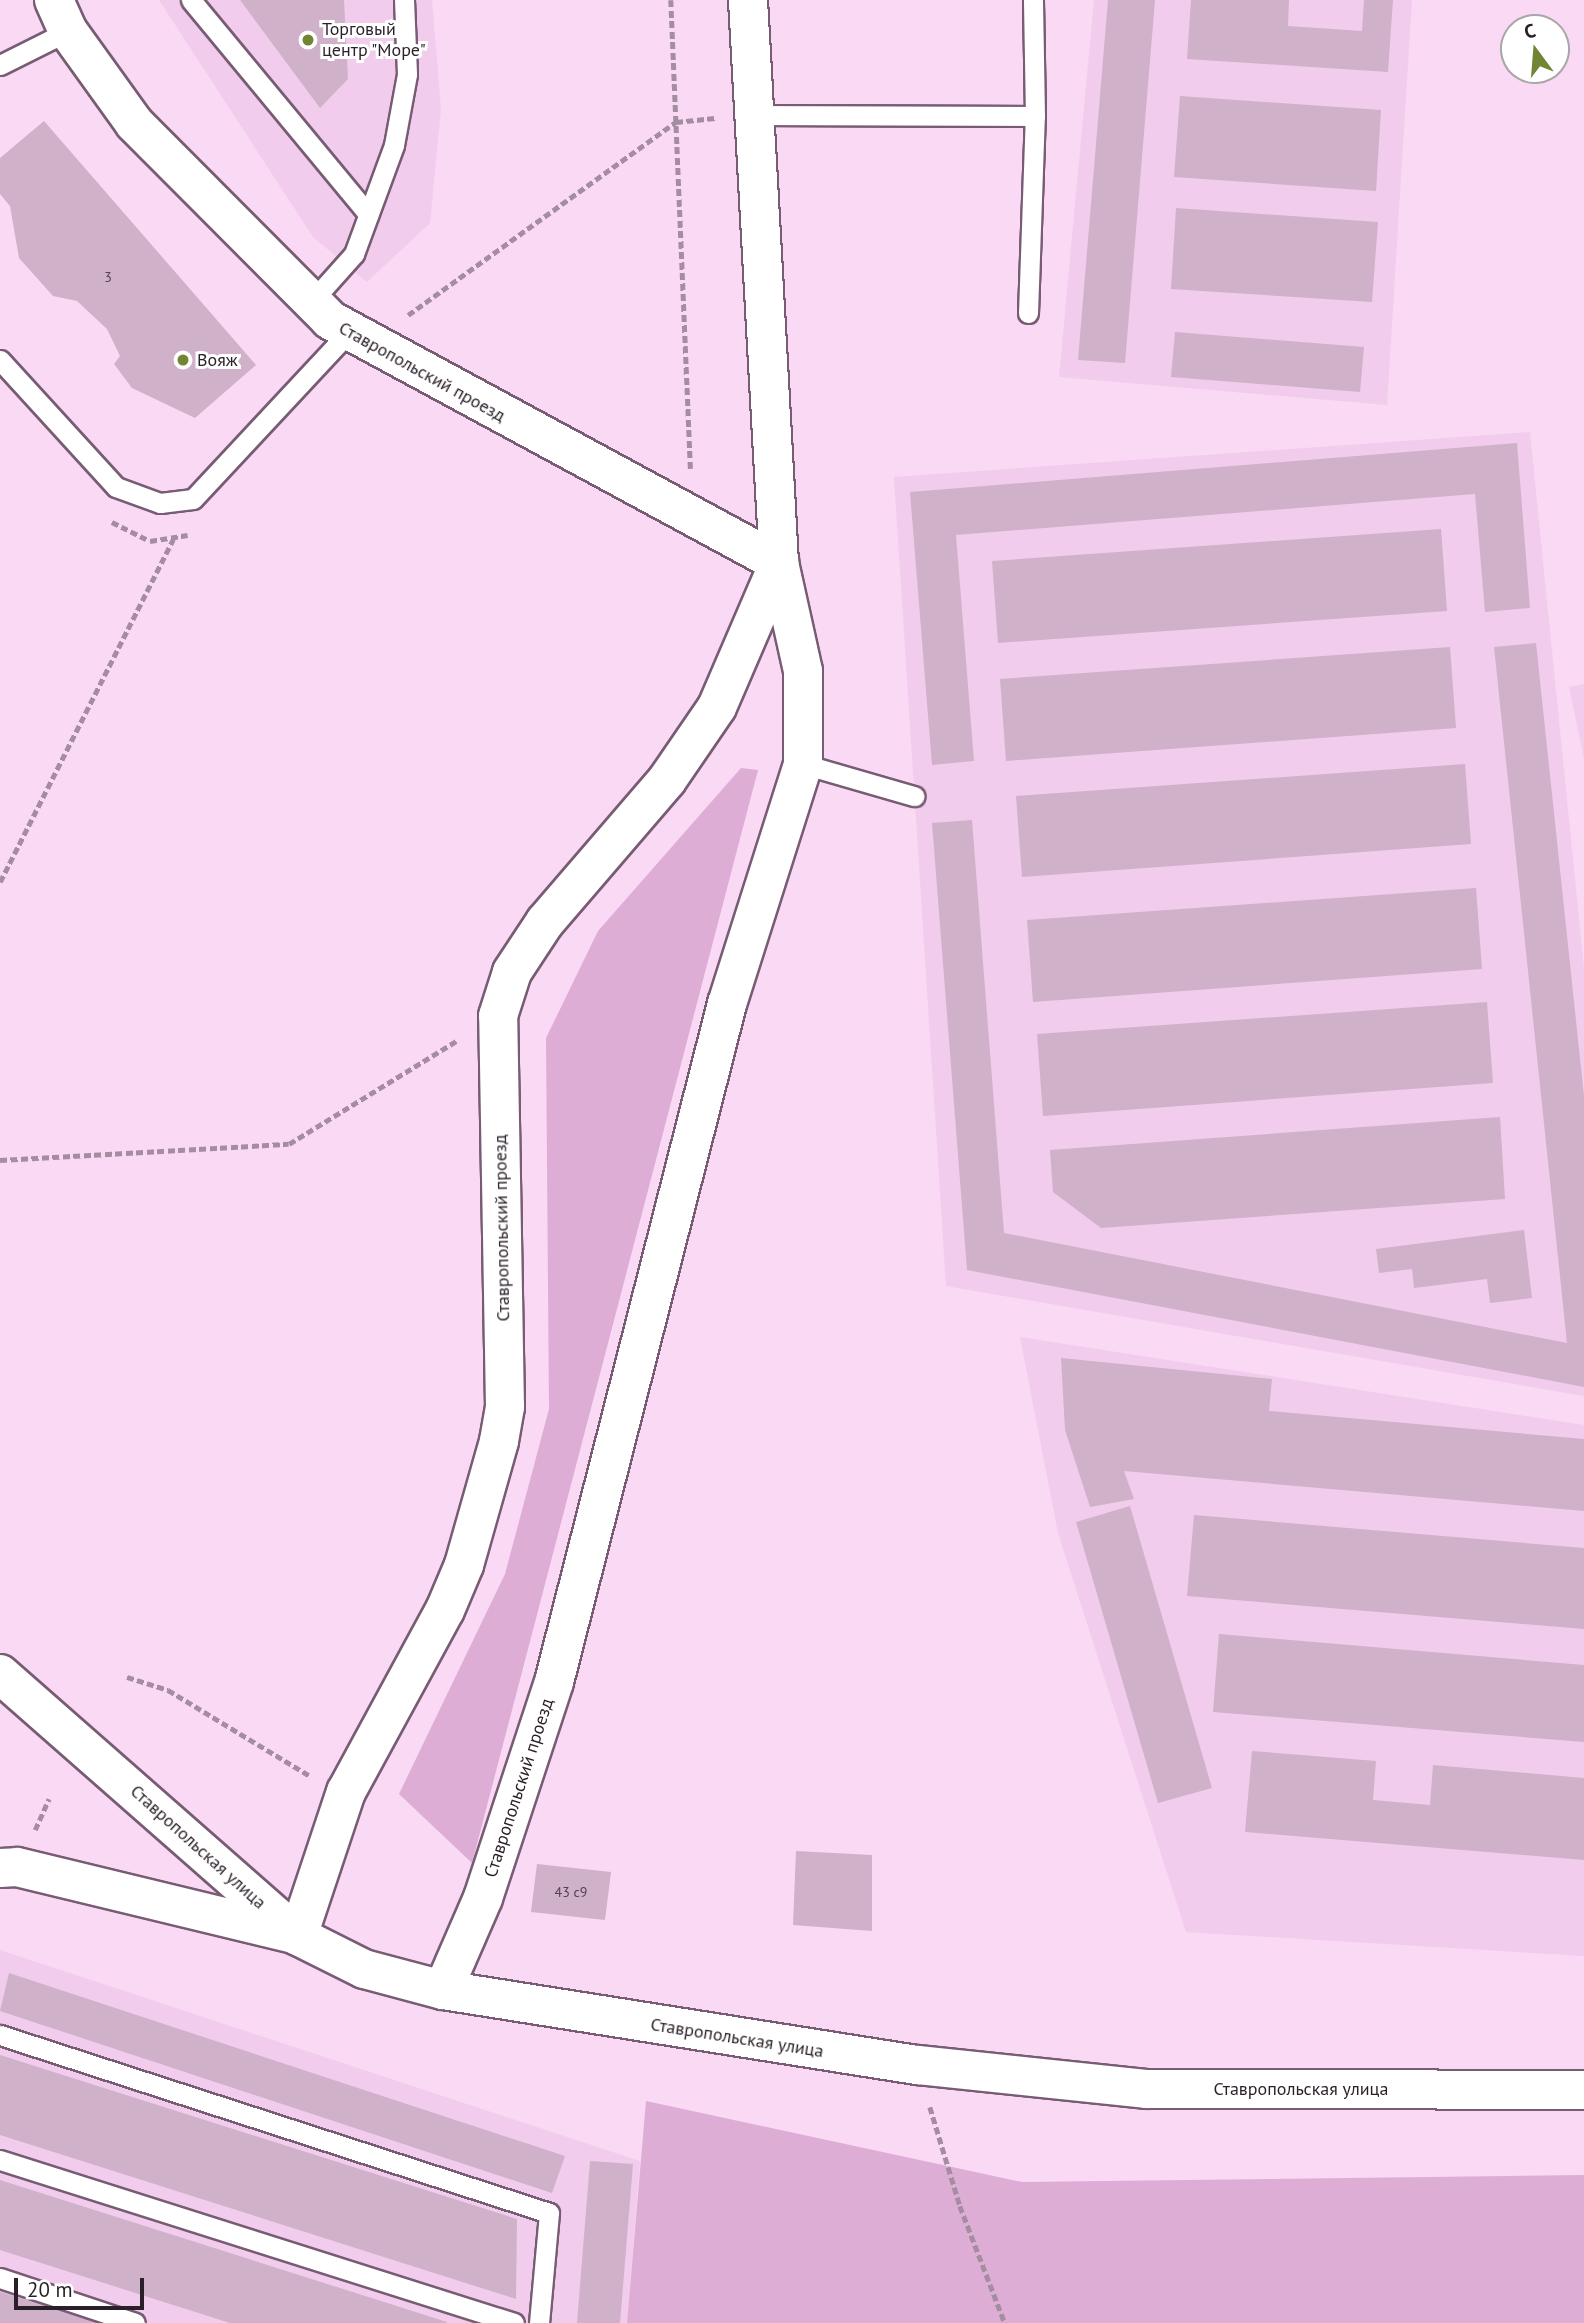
<!DOCTYPE html>
<html>
<head>
<meta charset="utf-8">
<style>
	body { margin:0 }
	#map { position:relative; width:1584px; height:2323px; overflow:hidden; background:#f9d9f4; font-family:"PT Sans",sans-serif }
	div>[style] { position:absolute }
	.built>* { inset:0; background:#f2ccec }
	.green>* { inset:0; background:#ddadd6 }
	.building>* { inset:0; background:#cfb1ca }
	.path>* { height:4.5px; margin-top:-2.25px; transform-origin:0; background:repeating-linear-gradient(90deg,#a48da1 0 7px,transparent 0 10.5px) }
	.roads { filter:drop-shadow(2px 0 #775c73) drop-shadow(-2px 0 #775c73) drop-shadow(0 2px #775c73) drop-shadow(0 -2px #775c73) }
	.service>* { height:19px; margin:-9.5px; padding:0 9.5px; transform-origin:9.5px; border-radius:9.5px; background:#fff }
	.minor>* { height:38px; margin:-19px; padding:0 19px; transform-origin:19px; border-radius:19px; background:#fff }
	.tertiary>* { height:38px; margin:-19px; padding:0 19px; transform-origin:19px; border-radius:19px; background:#fff }
	.dots>* { width:19px; height:19px; translate:-50% -50%; box-sizing:border-box; border:4px solid #fff; border-radius:50% }
	span { translate:-50% -50%; white-space:nowrap; text-align:center; line-height:1.15; -webkit-text-stroke:6px #fff; paint-order:stroke }
	.number-label { font-size:14px; color:#534450 }
	.number-label span { -webkit-text-stroke-width:0 }
	.poi-label { font-size:18px; color:#2a1f28 }
	.left { translate:0 -50%; text-align:left }
	.street-label { font-size:18px; color:#2a1f28 }
	.north { position:absolute; left:1500px; top:14px; width:70px; height:70px; box-sizing:border-box; background:#fff; border:2px solid #aaa5a9; border-radius:50%; rotate:344deg; font-size:19px; font-weight:700; line-height:28px; text-align:center; color:#2a1f28 }
	.north::after { content:''; display:block; margin:auto; width:24px; height:32px; background:#718535; clip-path:polygon(50% 0,100% 100%,50% 72%,0 100%) }
	.scale { position:absolute; left:14px; top:2278px; width:130px; height:32px; box-sizing:border-box; border:4px solid #2a1f28; border-top:0; padding-left:9px; font-size:21px; line-height:24px; white-space:nowrap; color:#2a1f28; -webkit-text-stroke:5px #fff; paint-order:stroke }
</style>
</head>
<body>
<div id="map">
	<div class="built">
		<div style="clip-path:polygon(159px 0,432px 0,441px 109px,430px 223px,367px 282px,313px 237px)"></div>
		<div style="clip-path:polygon(1094px 0,1412px 0,1387px 405px,1059px 377px)"></div>
		<div style="clip-path:polygon(1530px 432px,1584px 969px,1584px 1396px,946px 1286px,894px 477px)"></div>
		<div style="clip-path:polygon(1584px 684px,1584px 759px,1569px 687px)"></div>
		<div style="clip-path:polygon(1020px 1337px,1584px 1425px,1584px 1956px,1186px 1932px,1058px 1533px)"></div>
		<div style="clip-path:polygon(0 1950px,640px 2161px,627px 2323px,0 2323px)"></div>
	</div>
	<div class="green">
		<div style="clip-path:polygon(741px 768px,758px 770px,472px 1863px,399px 1794px,505px 1574px,549px 1409px,546px 1038px,598px 931px)"></div>
		<div style="clip-path:polygon(646px 2101px,1022px 2182px,1584px 2175px,1584px 2323px,627px 2323px)"></div>
	</div>
	<div class="building">
		<div style="clip-path:polygon(240px 0,344px 0,348px 79px,320px 108px)"></div>
		<div style="clip-path:polygon(1108px 0,1155px 0,1125px 363px,1078px 360px)"></div>
		<div style="clip-path:polygon(1191px 0,1289px 0,1288px 26px,1362px 31px,1364px 0,1393px 0,1388px 72px,1187px 59px)"></div>
		<div style="clip-path:polygon(1180px 96px,1381px 110px,1376px 191px,1174px 177px)"></div>
		<div style="clip-path:polygon(44px 121px,256px 365px,195px 418px,132px 388px,114px 364px,120px 356px,107px 329px,77px 301px,53px 296px,19px 258px,10px 206px,0 194px,0 158px)"></div>
		<div style="clip-path:polygon(1176px 208px,1378px 222px,1372px 302px,1171px 289px)"></div>
		<div style="clip-path:polygon(1175px 332px,1364px 347px,1360px 392px,1171px 377px)"></div>
		<div style="clip-path:polygon(1517px 443px,1530px 608px,1485px 612px,1475px 494px,956px 535px,974px 761px,932px 765px,910px 492px)"></div>
		<div style="clip-path:polygon(1441px 529px,1447px 611px,998px 643px,992px 561px)"></div>
		<div style="clip-path:polygon(1536px 643px,1584px 1096px,1584px 1387px,967px 1270px,932px 823px,972px 820px,1004px 1233px,1567px 1343px,1494px 647px)"></div>
		<div style="clip-path:polygon(1450px 647px,1456px 728px,1006px 761px,1000px 679px)"></div>
		<div style="clip-path:polygon(1465px 764px,1471px 844px,1022px 877px,1016px 796px)"></div>
		<div style="clip-path:polygon(1476px 888px,1482px 969px,1033px 1002px,1027px 920px)"></div>
		<div style="clip-path:polygon(1487px 1002px,1493px 1083px,1043px 1116px,1037px 1034px)"></div>
		<div style="clip-path:polygon(1500px 1117px,1505px 1199px,1101px 1228px,1053px 1192px,1050px 1150px)"></div>
		<div style="clip-path:polygon(1524px 1230px,1532px 1298px,1490px 1303px,1487px 1279px,1414px 1288px,1412px 1269px,1379px 1273px,1376px 1249px)"></div>
		<div style="clip-path:polygon(1061px 1358px,1272px 1379px,1269px 1411px,1584px 1439px,1584px 1511px,1124px 1471px,1134px 1499px,1090px 1507px,1065px 1430px)"></div>
		<div style="clip-path:polygon(1130px 1506px,1212px 1788px,1158px 1803px,1076px 1522px)"></div>
		<div style="clip-path:polygon(1194px 1515px,1584px 1548px,1584px 1629px,1187px 1596px)"></div>
		<div style="clip-path:polygon(1219px 1634px,1584px 1665px,1584px 1742px,1213px 1712px)"></div>
		<div style="clip-path:polygon(1252px 1751px,1376px 1761px,1373px 1800px,1430px 1805px,1433px 1765px,1584px 1778px,1584px 1860px,1245px 1832px)"></div>
		<div style="clip-path:polygon(796px 1851px,872px 1855px,872px 1931px,793px 1925px)"></div>
		<div style="clip-path:polygon(537px 1864px,611px 1872px,605px 1920px,531px 1912px)"></div>
		<div style="clip-path:polygon(9px 1973px,565px 2156px,552px 2193px,0 2011px)"></div>
		<div style="clip-path:polygon(0 2055px,517px 2219px,516px 2299px,0 2135px)"></div>
		<div style="clip-path:polygon(590px 2161px,633px 2164px,620px 2323px,577px 2323px)"></div>
		<div style="clip-path:polygon(0 2180px,447px 2322px,447px 2323px,230px 2323px,0 2250px)"></div>
		<div style="clip-path:polygon(0 2292px,97px 2322px,97px 2323px,0 2323px)"></div>
	</div>
	<div class="path">
		<div style="left:671px;top:0;width:469px;rotate:87.6deg"></div>
		<div style="left:408px;top:315px;width:330px;rotate:-35.8deg"></div>
		<div style="left:676px;top:122px;width:39px;rotate:-6deg"></div>
		<div style="left:112px;top:522px;width:42px;rotate:26.6deg"></div>
		<div style="left:150px;top:541px;width:38px;rotate:-9deg"></div>
		<div style="left:0;top:882px;width:384px;rotate:-63.2deg"></div>
		<div style="left:0;top:1160px;width:289px;rotate:-3.2deg"></div>
		<div style="left:289px;top:1144px;width:198px;rotate:-31.6deg"></div>
		<div style="left:127px;top:1677px;width:43px;rotate:17.6deg"></div>
		<div style="left:168px;top:1690px;width:166px;rotate:31.2deg"></div>
		<div style="left:35px;top:1830px;width:34px;rotate:-66deg"></div>
		<div style="left:930px;top:2107px;width:103px;rotate:73.1deg"></div>
		<div style="left:960px;top:2206px;width:125px;rotate:69deg"></div>
	</div>
	<div class="roads">
		<div class="service">
			<div style="left:191px;top:0;width:278px;rotate:50.4deg"></div>
			<div style="left:0;top:65px;width:76px;rotate:-26.6deg"></div>
			<div style="left:755px;top:115px;width:280px;rotate:0.2deg"></div>
			<div style="left:312px;top:301px;width:63px;rotate:-48.2deg"></div>
			<div style="left:354px;top:254px;width:116px;rotate:-69.8deg"></div>
			<div style="left:394px;top:145px;width:72px;rotate:-79.6deg"></div>
			<div style="left:407px;top:74px;width:74px;rotate:-92.3deg"></div>
			<div style="left:1028px;top:313px;width:197px;rotate:-88deg"></div>
			<div style="left:1035px;top:116px;width:116px;rotate:-91deg"></div>
			<div style="left:0;top:360px;width:172px;rotate:47.6deg"></div>
			<div style="left:116px;top:487px;width:47px;rotate:20deg"></div>
			<div style="left:160px;top:503px;width:33px;rotate:-7deg"></div>
			<div style="left:193px;top:499px;width:227px;rotate:-47deg"></div>
			<div style="left:803px;top:764px;width:116px;rotate:16.1deg"></div>
			<div style="left:0;top:2035px;width:577px;rotate:17.96deg"></div>
			<div style="left:549px;top:2213px;width:110px;rotate:95.2deg"></div>
			<div style="left:0;top:2160px;width:539px;rotate:17.59deg"></div>
			<div style="left:0;top:2278px;width:142px;rotate:18.4deg"></div>
		</div>
		<div class="minor">
			<div style="left:54px;top:0;width:34px;rotate:66deg"></div>
			<div style="left:68px;top:31px;width:113px;rotate:54.3deg"></div>
			<div style="left:134px;top:123px;width:278px;rotate:45.1deg"></div>
			<div style="left:330px;top:320px;width:511px;rotate:28.42deg"></div>
			<div style="left:298px;top:1936px;width:152px;rotate:-71.6deg"></div>
			<div style="left:346px;top:1792px;width:207px;rotate:-61.5deg"></div>
			<div style="left:445px;top:1610px;width:49px;rotate:-67.1deg"></div>
			<div style="left:464px;top:1565px;width:129px;rotate:-74.2deg"></div>
			<div style="left:499px;top:1441px;width:35px;rotate:-80deg"></div>
			<div style="left:505px;top:1407px;width:391px;rotate:-91deg"></div>
			<div style="left:498px;top:1016px;width:46px;rotate:-72.3deg"></div>
			<div style="left:512px;top:972px;width:60px;rotate:-56.6deg"></div>
			<div style="left:545px;top:922px;width:187px;rotate:-49.3deg"></div>
			<div style="left:667px;top:780px;width:88px;rotate:-55.6deg"></div>
			<div style="left:717px;top:707px;width:157px;rotate:-66.7deg"></div>
			<div style="left:443px;top:1990px;width:100px;rotate:-66.5deg"></div>
			<div style="left:483px;top:1898px;width:227px;rotate:-71.8deg"></div>
			<div style="left:554px;top:1682px;width:700px;rotate:-75.69deg"></div>
			<div style="left:727px;top:1004px;width:252px;rotate:-72.4deg"></div>
			<div style="left:803px;top:764px;width:93px;rotate:-90deg"></div>
			<div style="left:803px;top:671px;width:111px;rotate:-102.5deg"></div>
			<div style="left:779px;top:563px;width:564px;rotate:-93.15deg"></div>
		</div>
		<div class="tertiary">
			<div style="left:0;top:1674px;width:397px;rotate:41.3deg"></div>
			<div style="left:298px;top:1936px;width:74px;rotate:26.6deg"></div>
			<div style="left:364px;top:1969px;width:82px;rotate:14.9deg"></div>
			<div style="left:443px;top:1990px;width:481px;rotate:9deg"></div>
			<div style="left:918px;top:2065px;width:229px;rotate:6deg"></div>
			<div style="left:1146px;top:2089px;width:438px;rotate:0.1deg"></div>
			<div style="left:0;top:1868px;width:17px;rotate:-3deg"></div>
			<div style="left:17px;top:1867px;width:284px;rotate:13.6deg"></div>
		</div>
	</div>
	<div class="dots">
		<div style="left:308px;top:40px;background:#718535"></div>
		<div style="left:183px;top:360px;background:#718535"></div>
	</div>
	<div class="number-label">
		<span style="left:108px;top:277px">3</span>
		<span style="left:571px;top:1892px">43 с9</span>
	</div>
	<div class="poi-label">
		<span class="left" style="left:322px;top:40px">Торговый<br>центр "Море"</span>
		<span class="left" style="left:197px;top:360px">Вояж</span>
	</div>
	<div class="street-label">
		<span style="left:422px;top:372px;rotate:29deg">Ставропольский проезд</span>
		<span style="left:502px;top:1228px;rotate:-91deg">Ставропольский проезд</span>
		<span style="left:519px;top:1788px;rotate:-72deg">Ставропольский проезд</span>
		<span style="left:198px;top:1847px;rotate:42deg">Ставропольская улица</span>
		<span style="left:737px;top:2038px;rotate:9deg">Ставропольская улица</span>
		<span style="left:1301px;top:2089px">Ставропольская улица</span>
	</div>
	<div class="north">С</div>
	<div class="scale">20 m</div>
</div>
</body>
</html>
